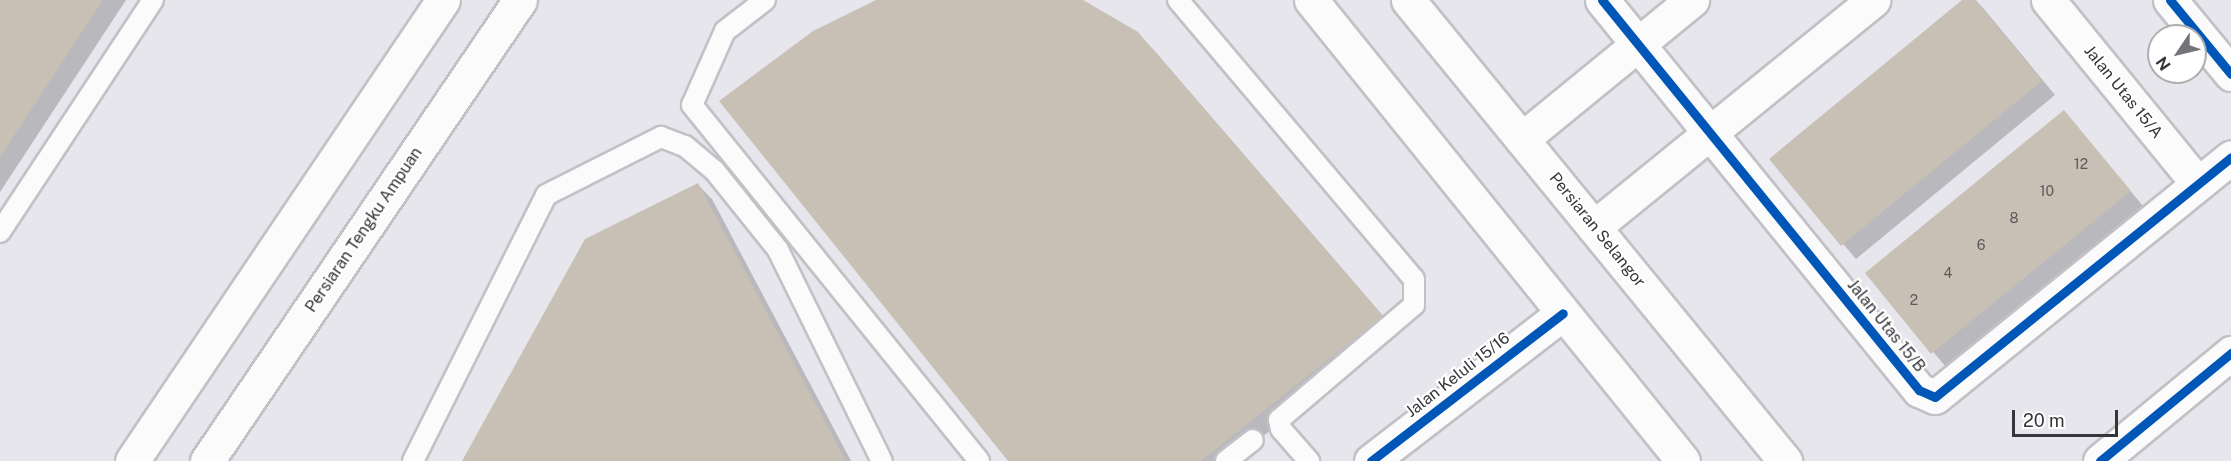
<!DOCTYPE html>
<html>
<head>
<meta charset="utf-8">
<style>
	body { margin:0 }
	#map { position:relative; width:2231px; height:461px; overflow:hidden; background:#e7e6ed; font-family:"Public Sans",sans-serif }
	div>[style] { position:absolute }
	.shadow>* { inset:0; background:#0003 }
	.building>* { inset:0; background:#c8c0b5 }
	.roads { filter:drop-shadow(2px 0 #c2c1c6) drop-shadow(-2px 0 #c2c1c6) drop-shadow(0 2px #c2c1c6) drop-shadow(0 -2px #c2c1c6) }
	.service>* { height:20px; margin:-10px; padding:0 10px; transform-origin:10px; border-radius:10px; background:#fbfbfc }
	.minor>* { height:33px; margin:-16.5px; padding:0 16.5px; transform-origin:16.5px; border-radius:16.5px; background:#fbfbfc }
	.primary>* { height:33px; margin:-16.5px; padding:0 16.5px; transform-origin:16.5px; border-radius:16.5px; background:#fbfbfc }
	.cycleway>* { height:9px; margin:-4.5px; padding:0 4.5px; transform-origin:4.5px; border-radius:4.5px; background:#0057b8 }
	span { translate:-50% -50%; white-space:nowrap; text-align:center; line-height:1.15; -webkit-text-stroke:4.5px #fff; paint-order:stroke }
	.number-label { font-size:14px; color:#5a5859 }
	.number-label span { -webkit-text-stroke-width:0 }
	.street-label { font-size:16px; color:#35353a }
	.north { position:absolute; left:2147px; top:24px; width:60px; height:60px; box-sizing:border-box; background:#fff; border:2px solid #aeaeb0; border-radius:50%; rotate:235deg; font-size:16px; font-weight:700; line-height:24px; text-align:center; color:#35353a }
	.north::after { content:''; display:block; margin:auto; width:21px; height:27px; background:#737379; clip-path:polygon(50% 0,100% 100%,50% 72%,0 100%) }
	.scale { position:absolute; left:2012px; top:410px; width:106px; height:27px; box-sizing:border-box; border:3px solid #35353a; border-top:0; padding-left:8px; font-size:18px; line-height:21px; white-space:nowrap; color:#35353a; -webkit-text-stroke:4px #fff; paint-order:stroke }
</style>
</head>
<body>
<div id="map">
	<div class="shadow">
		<div style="clip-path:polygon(0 0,126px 0,0 192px)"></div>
		<div style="clip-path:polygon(879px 0,1080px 0,1152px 48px,1396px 331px,1232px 461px,1010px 461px)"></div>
		<div style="clip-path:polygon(1965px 0,1975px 0,1984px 9px,2055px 95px,1856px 259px,1771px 159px)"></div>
		<div style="clip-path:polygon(2064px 112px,2143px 206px,1946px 367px,1867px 273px)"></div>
		<div style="clip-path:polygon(698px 185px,712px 199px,851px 461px,464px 461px)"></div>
	</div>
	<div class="building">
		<div style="clip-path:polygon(0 0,103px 0,0 157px)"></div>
		<div style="clip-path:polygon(876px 0,1083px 0,1138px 32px,1383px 316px,1201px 461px,1008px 461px,719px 101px,813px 31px)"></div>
		<div style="clip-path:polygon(1962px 0,1976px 0,2042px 81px,1841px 246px,1769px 159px)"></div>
		<div style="clip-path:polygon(2064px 110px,2131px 191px,1931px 354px,1865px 273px)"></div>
		<div style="clip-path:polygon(698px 183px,846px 461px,462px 461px,585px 239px)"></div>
	</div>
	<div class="roads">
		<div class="service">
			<div style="left:765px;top:0;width:51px;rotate:142.2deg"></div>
			<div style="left:725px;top:31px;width:81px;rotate:114deg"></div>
			<div style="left:692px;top:105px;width:457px;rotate:51.1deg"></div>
			<div style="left:1178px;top:0;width:365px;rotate:49.8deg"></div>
			<div style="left:1414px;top:279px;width:26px;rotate:90deg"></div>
			<div style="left:1414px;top:305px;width:177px;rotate:139.6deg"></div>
			<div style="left:1279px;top:420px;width:9px;rotate:77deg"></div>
			<div style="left:1281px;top:429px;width:43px;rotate:48.8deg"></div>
			<div style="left:0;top:232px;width:278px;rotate:-56.6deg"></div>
			<div style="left:413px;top:461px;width:297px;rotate:-63.4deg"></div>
			<div style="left:546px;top:195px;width:129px;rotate:-26.8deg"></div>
			<div style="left:661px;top:137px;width:26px;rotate:21deg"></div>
			<div style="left:685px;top:146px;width:38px;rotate:40deg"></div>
			<div style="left:714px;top:170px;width:102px;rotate:51.3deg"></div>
			<div style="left:778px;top:250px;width:235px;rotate:63.8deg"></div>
			<div style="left:1226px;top:461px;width:34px;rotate:-38deg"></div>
		</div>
		<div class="minor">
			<div style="left:1602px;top:0;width:503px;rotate:50.9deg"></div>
			<div style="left:1919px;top:390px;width:17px;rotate:24deg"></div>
			<div style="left:1935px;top:397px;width:381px;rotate:-39deg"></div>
			<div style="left:2048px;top:0;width:237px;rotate:50.8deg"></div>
			<div style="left:2170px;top:0;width:96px;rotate:50.5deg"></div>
			<div style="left:1522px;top:139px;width:220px;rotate:-39.3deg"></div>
			<div style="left:1594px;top:227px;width:360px;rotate:-39.1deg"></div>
			<div style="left:1371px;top:461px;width:242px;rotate:-37.6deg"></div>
			<div style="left:2100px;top:461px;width:170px;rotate:-39.5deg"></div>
		</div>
		<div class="primary">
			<div style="left:1311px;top:0;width:592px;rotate:51.1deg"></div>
			<div style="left:1408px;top:0;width:596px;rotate:50.72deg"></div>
			<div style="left:132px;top:461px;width:556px;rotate:-56deg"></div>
			<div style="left:207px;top:461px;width:557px;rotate:-55.83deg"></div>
		</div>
	</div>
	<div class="cycleway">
		<div style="left:1602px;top:0;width:503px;rotate:50.9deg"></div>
		<div style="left:1919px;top:390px;width:17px;rotate:24deg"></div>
		<div style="left:1935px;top:397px;width:381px;rotate:-39deg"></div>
		<div style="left:2170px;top:0;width:96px;rotate:50.5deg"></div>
		<div style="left:1371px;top:461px;width:242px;rotate:-37.6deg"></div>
		<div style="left:2100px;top:461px;width:170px;rotate:-39.5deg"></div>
	</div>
	<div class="number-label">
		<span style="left:2081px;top:164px">12</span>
		<span style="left:2047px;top:191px">10</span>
		<span style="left:2014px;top:218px">8</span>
		<span style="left:1981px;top:245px">6</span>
		<span style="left:1948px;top:273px">4</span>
		<span style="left:1914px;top:300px">2</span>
	</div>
	<div class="street-label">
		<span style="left:2123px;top:92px;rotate:51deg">Jalan Utas 15/A</span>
		<span style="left:364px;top:230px;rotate:-56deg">Persiaran Tengku Ampuan</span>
		<span style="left:1597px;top:230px;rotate:51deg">Persiaran Selangor</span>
		<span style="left:1886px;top:326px;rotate:51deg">Jalan Utas 15/B</span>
		<span style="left:1458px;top:375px;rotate:-38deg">Jalan Keluli 15/16</span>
	</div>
	<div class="north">N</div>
	<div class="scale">20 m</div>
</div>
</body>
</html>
